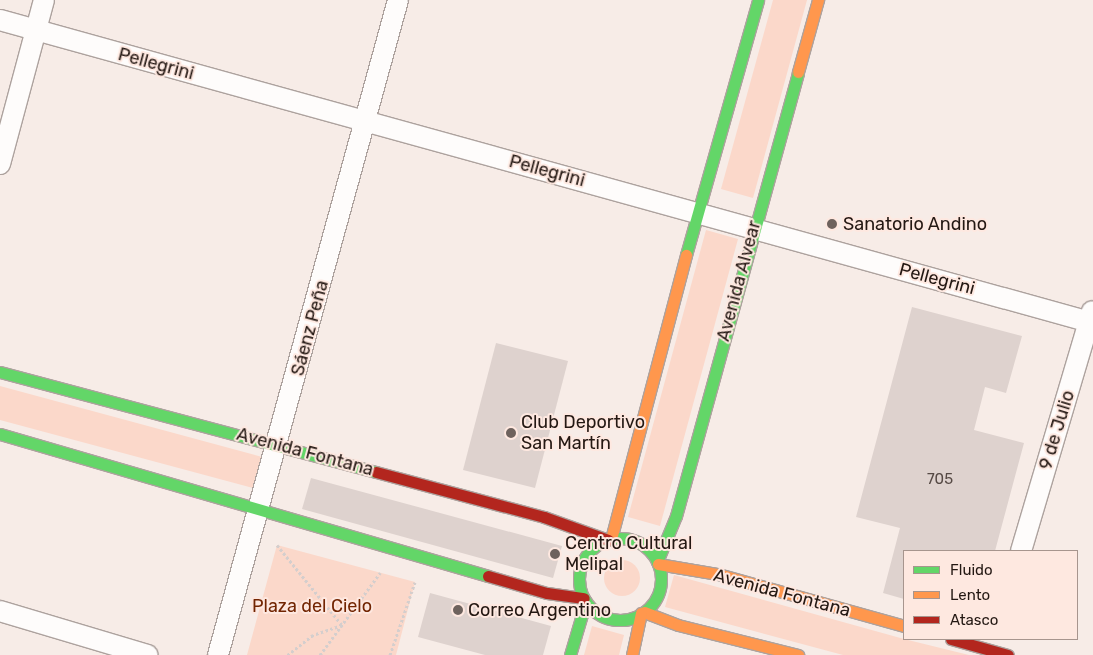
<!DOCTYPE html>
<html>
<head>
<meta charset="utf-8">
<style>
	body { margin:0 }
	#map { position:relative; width:1093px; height:655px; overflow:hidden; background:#f7ece7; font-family:Rubik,sans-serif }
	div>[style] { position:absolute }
	.green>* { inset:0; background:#fbd8ca }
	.round { border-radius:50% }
	.building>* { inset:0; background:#ded2ce }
	.path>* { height:3px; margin-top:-1.5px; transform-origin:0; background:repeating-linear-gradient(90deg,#d4cecd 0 2.5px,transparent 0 5px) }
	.roads { filter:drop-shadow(1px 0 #ada29e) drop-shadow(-1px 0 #ada29e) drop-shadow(0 1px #ada29e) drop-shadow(0 -1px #ada29e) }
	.street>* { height:20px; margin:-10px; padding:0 10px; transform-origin:10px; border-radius:10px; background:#fefcfb }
	.fast>* { height:11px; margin:-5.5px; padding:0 5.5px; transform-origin:5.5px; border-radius:5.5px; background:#63d668 }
	.fast>.ring { margin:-5.5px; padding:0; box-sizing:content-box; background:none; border:11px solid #63d668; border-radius:50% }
	.slow>* { height:11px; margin:-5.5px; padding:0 5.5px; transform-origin:5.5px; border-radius:5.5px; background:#ff974d }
	.jam>* { height:11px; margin:-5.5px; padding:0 5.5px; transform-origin:5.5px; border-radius:5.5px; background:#b3261e }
	.dots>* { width:14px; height:14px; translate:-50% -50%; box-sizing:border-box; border:2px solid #fee8e0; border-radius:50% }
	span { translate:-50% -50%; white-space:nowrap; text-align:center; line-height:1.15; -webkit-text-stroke:4px #fee8e0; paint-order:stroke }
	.number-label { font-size:15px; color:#564a45 }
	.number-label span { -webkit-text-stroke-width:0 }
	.street-label { font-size:18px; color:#241813 }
	.poi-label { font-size:18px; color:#241813 }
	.left { translate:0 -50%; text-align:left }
	.park-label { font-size:18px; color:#722502 }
	.legend { position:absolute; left:903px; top:550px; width:175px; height:90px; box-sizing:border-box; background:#fee8e0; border:1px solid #a7958e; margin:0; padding:6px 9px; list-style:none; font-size:15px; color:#241813 }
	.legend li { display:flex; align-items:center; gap:10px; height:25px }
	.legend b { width:25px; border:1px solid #a7958e }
</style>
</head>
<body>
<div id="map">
	<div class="green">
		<div style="clip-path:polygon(773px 0,807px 0,753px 198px,721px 189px)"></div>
		<div style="clip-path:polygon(706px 230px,738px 239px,660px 526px,628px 517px)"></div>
		<div style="clip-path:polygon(0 386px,262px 457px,253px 488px,0 420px)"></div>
		<div style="clip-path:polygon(277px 545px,415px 582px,396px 655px,247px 655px)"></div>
		<div class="round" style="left:604px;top:560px;width:36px;height:36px"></div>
		<div style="clip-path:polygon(674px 575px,904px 639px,969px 655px,843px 655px,665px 607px)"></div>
		<div style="clip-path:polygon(592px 626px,624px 635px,619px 655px,584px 655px)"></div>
	</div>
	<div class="building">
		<div style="clip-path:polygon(912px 307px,1022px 336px,1006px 393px,985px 387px,974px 430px,1024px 443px,995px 551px,904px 551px,904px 599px,883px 593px,900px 528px,856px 517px)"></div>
		<div style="clip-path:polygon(496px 343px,568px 361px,535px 488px,463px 470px)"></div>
		<div style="clip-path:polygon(311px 478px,562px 546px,553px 578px,302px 509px)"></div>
		<div style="clip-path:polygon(430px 593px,551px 626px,543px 655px,485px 655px,418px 637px)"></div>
	</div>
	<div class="path">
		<div style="left:277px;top:545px;width:103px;rotate:50.9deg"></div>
		<div style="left:342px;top:625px;width:31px;rotate:161deg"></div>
		<div style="left:313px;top:635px;width:33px;rotate:142deg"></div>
		<div style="left:320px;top:655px;width:102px;rotate:-53.8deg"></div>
		<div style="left:390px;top:655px;width:77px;rotate:-71.1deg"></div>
	</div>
	<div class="roads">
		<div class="street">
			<div style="left:0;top:20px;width:1134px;rotate:15.49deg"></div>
			<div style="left:0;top:164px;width:170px;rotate:-75deg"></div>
			<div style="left:1021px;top:551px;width:250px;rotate:-73.5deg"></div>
			<div style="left:0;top:611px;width:154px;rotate:16.6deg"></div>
			<div style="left:218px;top:655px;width:679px;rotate:-74.63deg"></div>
		</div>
		<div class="fast">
			<div style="left:686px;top:255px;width:265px;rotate:-74.2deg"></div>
			<div style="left:0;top:372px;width:389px;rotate:14.9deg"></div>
			<div style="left:0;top:434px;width:508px;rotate:16.22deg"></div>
			<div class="ring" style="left:579px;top:538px;width:71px;height:71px"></div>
			<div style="left:657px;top:562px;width:50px;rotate:-67.6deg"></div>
			<div style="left:676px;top:516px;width:460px;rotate:-74.6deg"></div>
			<div style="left:570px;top:655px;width:56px;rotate:-73.5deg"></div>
		</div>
		<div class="slow">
			<div style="left:798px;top:72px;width:75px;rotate:-74.5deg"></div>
			<div style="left:611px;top:539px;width:294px;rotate:-75.2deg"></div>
			<div style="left:658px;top:564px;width:61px;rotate:9.5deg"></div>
			<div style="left:718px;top:574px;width:193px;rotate:15.6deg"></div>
			<div style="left:644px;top:612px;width:36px;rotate:21deg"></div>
			<div style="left:678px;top:625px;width:124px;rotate:14deg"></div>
			<div style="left:632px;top:655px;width:43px;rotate:-77.9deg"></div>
		</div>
		<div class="jam">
			<div style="left:376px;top:472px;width:174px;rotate:15deg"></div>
			<div style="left:544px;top:517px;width:68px;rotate:19.8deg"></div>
			<div style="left:488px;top:576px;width:61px;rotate:16.1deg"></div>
			<div style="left:547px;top:593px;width:37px;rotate:8deg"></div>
			<div style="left:951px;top:639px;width:59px;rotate:15.7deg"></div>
		</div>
	</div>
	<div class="dots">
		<div style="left:832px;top:224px;background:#6e625d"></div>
		<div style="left:511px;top:433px;background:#6e625d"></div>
		<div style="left:555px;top:554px;background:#6e625d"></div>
		<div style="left:458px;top:610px;background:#6e625d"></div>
	</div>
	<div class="number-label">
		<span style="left:940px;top:480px">705</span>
	</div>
	<div class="street-label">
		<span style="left:156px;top:64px;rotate:15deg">Pellegrini</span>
		<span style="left:547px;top:171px;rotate:15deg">Pellegrini</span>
		<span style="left:937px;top:279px;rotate:15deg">Pellegrini</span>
		<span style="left:739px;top:281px;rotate:-75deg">Avenida Alvear</span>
		<span style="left:310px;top:328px;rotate:-75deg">Sáenz Peña</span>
		<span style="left:1057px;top:430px;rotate:-73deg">9 de Julio</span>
		<span style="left:305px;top:452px;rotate:15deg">Avenida Fontana</span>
		<span style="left:782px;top:593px;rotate:15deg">Avenida Fontana</span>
	</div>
	<div class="poi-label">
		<span class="left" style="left:843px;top:224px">Sanatorio Andino</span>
		<span class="left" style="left:521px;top:433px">Club Deportivo<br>San Martín</span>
		<span class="left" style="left:565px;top:554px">Centro Cultural<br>Melipal</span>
		<span class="left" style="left:468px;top:610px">Correo Argentino</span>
	</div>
	<div class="park-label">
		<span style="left:312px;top:606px">Plaza del Cielo</span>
	</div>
	<ul class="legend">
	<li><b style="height:6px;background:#63d668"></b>Fluido</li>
	<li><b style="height:6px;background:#ff974d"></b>Lento</li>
	<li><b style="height:6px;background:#b3261e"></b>Atasco</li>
	</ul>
</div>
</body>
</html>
